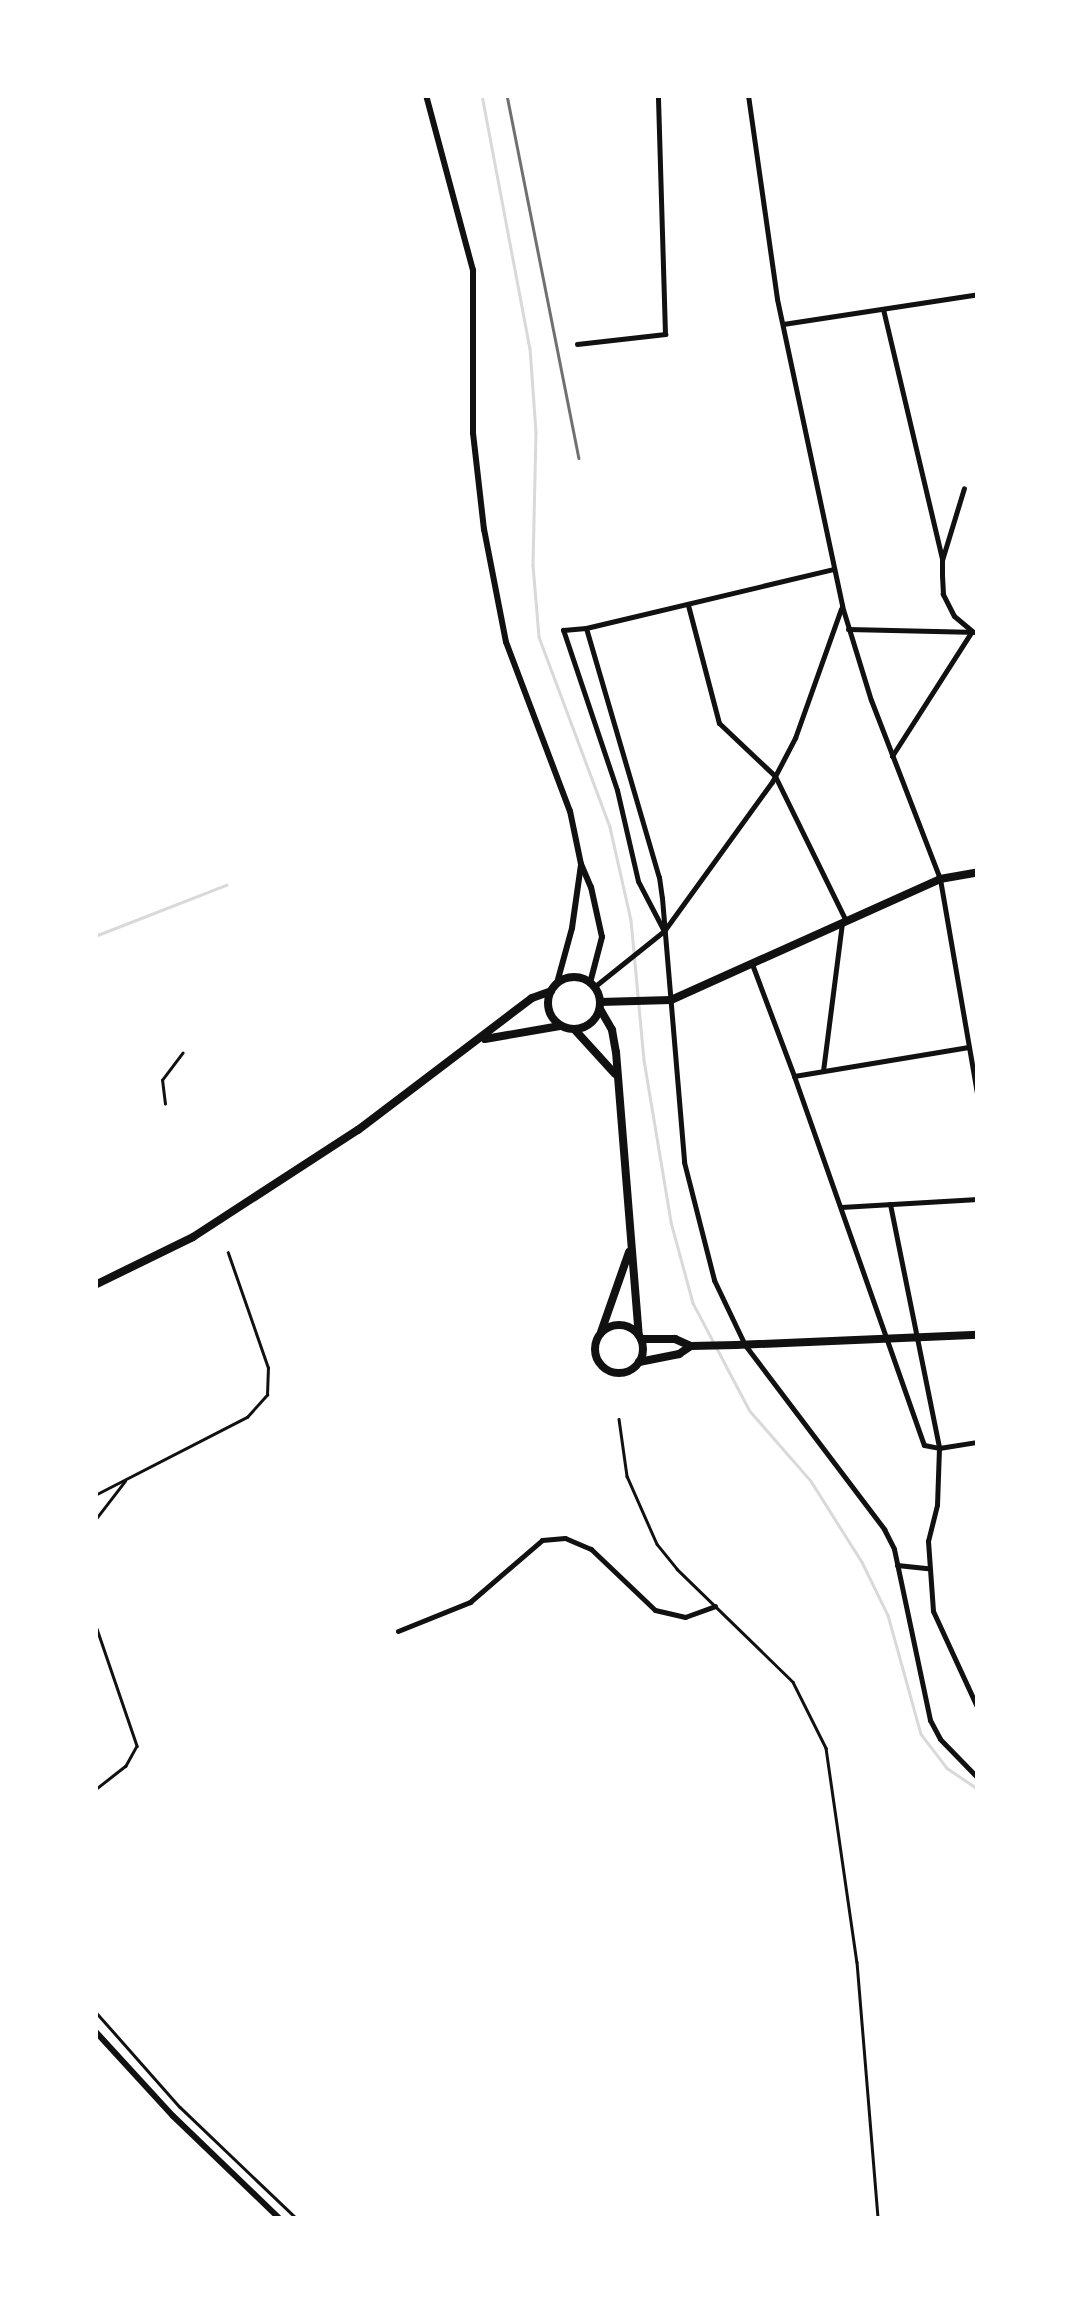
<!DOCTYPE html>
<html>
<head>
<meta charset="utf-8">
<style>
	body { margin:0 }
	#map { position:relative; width:1073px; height:2314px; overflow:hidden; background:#fff; font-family:"DejaVu Sans",sans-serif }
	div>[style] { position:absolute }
	.stream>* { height:2.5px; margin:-1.25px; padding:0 1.25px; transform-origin:1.25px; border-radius:1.25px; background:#d9d9d9 }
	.service>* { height:2.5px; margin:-1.25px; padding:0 1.25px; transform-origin:1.25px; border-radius:1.25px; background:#111 }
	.minor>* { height:5px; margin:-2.5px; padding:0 2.5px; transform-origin:2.5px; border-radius:2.5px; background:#111 }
	.tertiary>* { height:6px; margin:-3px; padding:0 3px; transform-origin:3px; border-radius:3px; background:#111 }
	.secondary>* { height:8px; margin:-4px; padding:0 4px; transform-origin:4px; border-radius:4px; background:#111 }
	.secondary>.ring { margin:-4px; padding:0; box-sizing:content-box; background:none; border:8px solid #111; border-radius:50% }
	.tram>* { height:2.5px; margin:-1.25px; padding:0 1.25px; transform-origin:1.25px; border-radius:1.25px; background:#707070 }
	span { translate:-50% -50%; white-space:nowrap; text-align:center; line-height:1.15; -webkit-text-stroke:9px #fff; paint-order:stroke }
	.frame { position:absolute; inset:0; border:98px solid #fff; pointer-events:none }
</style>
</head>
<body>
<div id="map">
	<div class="stream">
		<div style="left:482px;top:95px;width:258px;rotate:79.3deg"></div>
		<div style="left:530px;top:348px;width:84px;rotate:85.9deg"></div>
		<div style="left:536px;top:432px;width:133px;rotate:91.3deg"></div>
		<div style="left:533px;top:565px;width:72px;rotate:85.2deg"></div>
		<div style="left:539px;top:637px;width:203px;rotate:69.5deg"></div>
		<div style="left:610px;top:827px;width:95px;rotate:77.3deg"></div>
		<div style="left:631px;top:920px;width:141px;rotate:84.7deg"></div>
		<div style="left:644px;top:1060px;width:164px;rotate:80.5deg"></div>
		<div style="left:671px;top:1222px;width:84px;rotate:74.8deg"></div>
		<div style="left:693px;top:1303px;width:122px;rotate:62.2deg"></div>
		<div style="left:750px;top:1411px;width:93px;rotate:48.9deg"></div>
		<div style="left:811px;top:1481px;width:96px;rotate:57.8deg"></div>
		<div style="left:862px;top:1562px;width:59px;rotate:63.9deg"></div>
		<div style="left:888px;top:1615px;width:123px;rotate:74.5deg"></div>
		<div style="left:921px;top:1734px;width:43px;rotate:52.6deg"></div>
		<div style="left:947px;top:1768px;width:37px;rotate:34deg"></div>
		<div style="left:95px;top:936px;width:141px;rotate:-21.3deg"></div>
	</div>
	<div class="service">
		<div style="left:165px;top:1104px;width:24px;rotate:-97deg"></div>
		<div style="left:162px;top:1080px;width:34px;rotate:-53deg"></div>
		<div style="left:619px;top:1419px;width:58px;rotate:82deg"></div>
		<div style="left:627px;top:1476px;width:74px;rotate:66.2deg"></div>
		<div style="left:657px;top:1544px;width:32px;rotate:51deg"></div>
		<div style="left:677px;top:1569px;width:162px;rotate:44.2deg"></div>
		<div style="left:793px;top:1682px;width:74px;rotate:63.4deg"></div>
		<div style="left:826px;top:1748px;width:216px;rotate:81.8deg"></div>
		<div style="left:857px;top:1962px;width:258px;rotate:85.3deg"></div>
		<div style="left:95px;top:1495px;width:171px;rotate:-27.2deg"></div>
		<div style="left:247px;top:1417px;width:30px;rotate:-48deg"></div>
		<div style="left:267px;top:1395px;width:27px;rotate:-88deg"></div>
		<div style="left:268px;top:1368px;width:122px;rotate:-109.2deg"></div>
		<div style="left:95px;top:1520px;width:49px;rotate:-52.4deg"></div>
		<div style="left:95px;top:1623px;width:130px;rotate:71.1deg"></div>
		<div style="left:137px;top:1746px;width:23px;rotate:119deg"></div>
		<div style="left:126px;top:1766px;width:39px;rotate:142deg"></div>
		<div style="left:95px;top:2011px;width:128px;rotate:48.5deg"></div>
		<div style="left:180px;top:2107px;width:162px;rotate:43.7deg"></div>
	</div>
	<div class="minor">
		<div style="left:748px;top:95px;width:206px;rotate:81.9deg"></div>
		<div style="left:777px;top:299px;width:314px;rotate:78deg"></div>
		<div style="left:842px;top:606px;width:98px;rotate:72.9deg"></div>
		<div style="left:871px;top:700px;width:192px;rotate:68.9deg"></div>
		<div style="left:940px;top:879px;width:223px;rotate:80.2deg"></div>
		<div style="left:883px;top:309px;width:257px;rotate:76.7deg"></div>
		<div style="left:783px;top:324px;width:197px;rotate:-8.7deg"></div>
		<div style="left:577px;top:344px;width:89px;rotate:-6.5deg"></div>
		<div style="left:665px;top:334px;width:239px;rotate:-91.7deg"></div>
		<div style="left:688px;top:605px;width:122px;rotate:75.3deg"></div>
		<div style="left:719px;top:723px;width:77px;rotate:43.4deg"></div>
		<div style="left:775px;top:776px;width:161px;rotate:63.9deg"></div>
		<div style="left:586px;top:628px;width:255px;rotate:-13.4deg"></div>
		<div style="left:848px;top:629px;width:130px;rotate:1.3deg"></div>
		<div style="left:892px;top:756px;width:148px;rotate:-57.4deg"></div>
		<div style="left:972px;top:631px;width:23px;rotate:-140deg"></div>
		<div style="left:954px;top:616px;width:25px;rotate:-117deg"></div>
		<div style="left:943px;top:594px;width:19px;rotate:-93deg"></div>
		<div style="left:942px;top:575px;width:15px;rotate:-90deg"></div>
		<div style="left:942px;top:560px;width:75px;rotate:-73deg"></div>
		<div style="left:664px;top:931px;width:56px;rotate:-117.5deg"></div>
		<div style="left:638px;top:881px;width:93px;rotate:-103deg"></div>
		<div style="left:617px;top:790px;width:169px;rotate:-108.6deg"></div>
		<div style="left:563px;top:630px;width:23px;rotate:-5deg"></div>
		<div style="left:586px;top:628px;width:259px;rotate:73.7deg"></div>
		<div style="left:659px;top:877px;width:21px;rotate:82deg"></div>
		<div style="left:662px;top:898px;width:265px;rotate:85.2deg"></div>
		<div style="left:684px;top:1162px;width:122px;rotate:75.7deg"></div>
		<div style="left:714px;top:1280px;width:72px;rotate:64.5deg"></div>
		<div style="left:745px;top:1345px;width:231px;rotate:52.9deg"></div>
		<div style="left:884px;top:1529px;width:22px;rotate:63deg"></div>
		<div style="left:894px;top:1549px;width:175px;rotate:78.1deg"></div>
		<div style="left:930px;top:1720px;width:21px;rotate:62deg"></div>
		<div style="left:940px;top:1739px;width:54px;rotate:45.7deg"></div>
		<div style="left:752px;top:964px;width:120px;rotate:69.4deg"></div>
		<div style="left:794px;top:1076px;width:177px;rotate:-9.4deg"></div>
		<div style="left:594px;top:987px;width:90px;rotate:-38.7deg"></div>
		<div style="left:664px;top:931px;width:184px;rotate:-54.1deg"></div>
		<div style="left:772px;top:782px;width:50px;rotate:-62.4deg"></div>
		<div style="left:795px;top:738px;width:137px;rotate:-70.4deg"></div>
		<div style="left:823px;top:1071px;width:149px;rotate:-82.7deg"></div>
		<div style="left:794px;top:1076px;width:391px;rotate:70.6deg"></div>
		<div style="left:924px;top:1445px;width:15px;rotate:11deg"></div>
		<div style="left:939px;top:1448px;width:39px;rotate:-9deg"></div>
		<div style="left:890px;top:1204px;width:249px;rotate:78.6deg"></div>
		<div style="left:939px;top:1448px;width:57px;rotate:92deg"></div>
		<div style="left:937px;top:1505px;width:37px;rotate:104deg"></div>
		<div style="left:928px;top:1541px;width:70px;rotate:85.9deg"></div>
		<div style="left:933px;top:1611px;width:108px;rotate:65.3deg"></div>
		<div style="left:841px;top:1207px;width:137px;rotate:-3.3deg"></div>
		<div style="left:897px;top:1565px;width:31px;rotate:6deg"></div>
		<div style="left:398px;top:1631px;width:78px;rotate:-21.9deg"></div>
		<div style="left:470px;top:1602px;width:95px;rotate:-40.7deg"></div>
		<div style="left:542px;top:1540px;width:23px;rotate:-5deg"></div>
		<div style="left:565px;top:1538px;width:28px;rotate:23deg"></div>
		<div style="left:591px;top:1549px;width:88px;rotate:43.6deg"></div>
		<div style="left:655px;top:1610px;width:31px;rotate:13deg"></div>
		<div style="left:685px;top:1617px;width:32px;rotate:-20deg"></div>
	</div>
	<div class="tertiary">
		<div style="left:426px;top:95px;width:181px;rotate:75deg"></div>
		<div style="left:473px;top:270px;width:163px;rotate:90deg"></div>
		<div style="left:473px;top:433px;width:97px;rotate:83.5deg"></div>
		<div style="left:484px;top:529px;width:115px;rotate:79deg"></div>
		<div style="left:506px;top:642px;width:181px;rotate:69.3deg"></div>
		<div style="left:570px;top:811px;width:54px;rotate:78.3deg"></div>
		<div style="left:581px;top:864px;width:25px;rotate:67deg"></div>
		<div style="left:591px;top:887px;width:51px;rotate:77.6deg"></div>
		<div style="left:602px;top:937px;width:48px;rotate:104.6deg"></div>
		<div style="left:557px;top:983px;width:57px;rotate:-74.7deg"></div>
		<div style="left:572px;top:928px;width:64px;rotate:-81.9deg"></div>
		<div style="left:95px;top:2031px;width:115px;rotate:47.5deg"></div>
		<div style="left:173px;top:2116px;width:149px;rotate:43.9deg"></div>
	</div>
	<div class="secondary">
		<div class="ring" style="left:548px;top:977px;width:44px;height:44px"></div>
		<div style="left:600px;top:1002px;width:71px;rotate:-1.6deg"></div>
		<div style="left:671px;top:1000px;width:295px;rotate:-24.2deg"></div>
		<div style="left:940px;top:879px;width:39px;rotate:-10deg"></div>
		<div style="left:600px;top:1009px;width:24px;rotate:60deg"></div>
		<div style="left:612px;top:1030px;width:22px;rotate:80deg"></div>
		<div style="left:616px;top:1052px;width:284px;rotate:85.4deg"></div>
		<div style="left:575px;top:1030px;width:59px;rotate:47.7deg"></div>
		<div style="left:485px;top:1039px;width:76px;rotate:-9.8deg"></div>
		<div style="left:95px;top:1285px;width:109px;rotate:-26.1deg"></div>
		<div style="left:193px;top:1237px;width:197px;rotate:-33deg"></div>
		<div style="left:358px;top:1130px;width:218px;rotate:-37.2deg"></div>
		<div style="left:532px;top:998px;width:20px;rotate:-20deg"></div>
		<div class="ring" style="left:595px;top:1325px;width:40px;height:40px"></div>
		<div style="left:601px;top:1332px;width:85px;rotate:-70.7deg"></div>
		<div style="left:641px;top:1339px;width:34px"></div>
		<div style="left:675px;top:1339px;width:17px;rotate:24deg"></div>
		<div style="left:691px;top:1346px;width:45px;rotate:-1.3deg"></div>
		<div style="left:736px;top:1345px;width:242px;rotate:-2.4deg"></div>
		<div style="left:639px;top:1362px;width:41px;rotate:-11.3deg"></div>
		<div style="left:679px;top:1354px;width:14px;rotate:-34deg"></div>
	</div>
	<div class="tram">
		<div style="left:507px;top:95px;width:370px;rotate:78.8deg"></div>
	</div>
	<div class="frame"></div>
</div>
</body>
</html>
